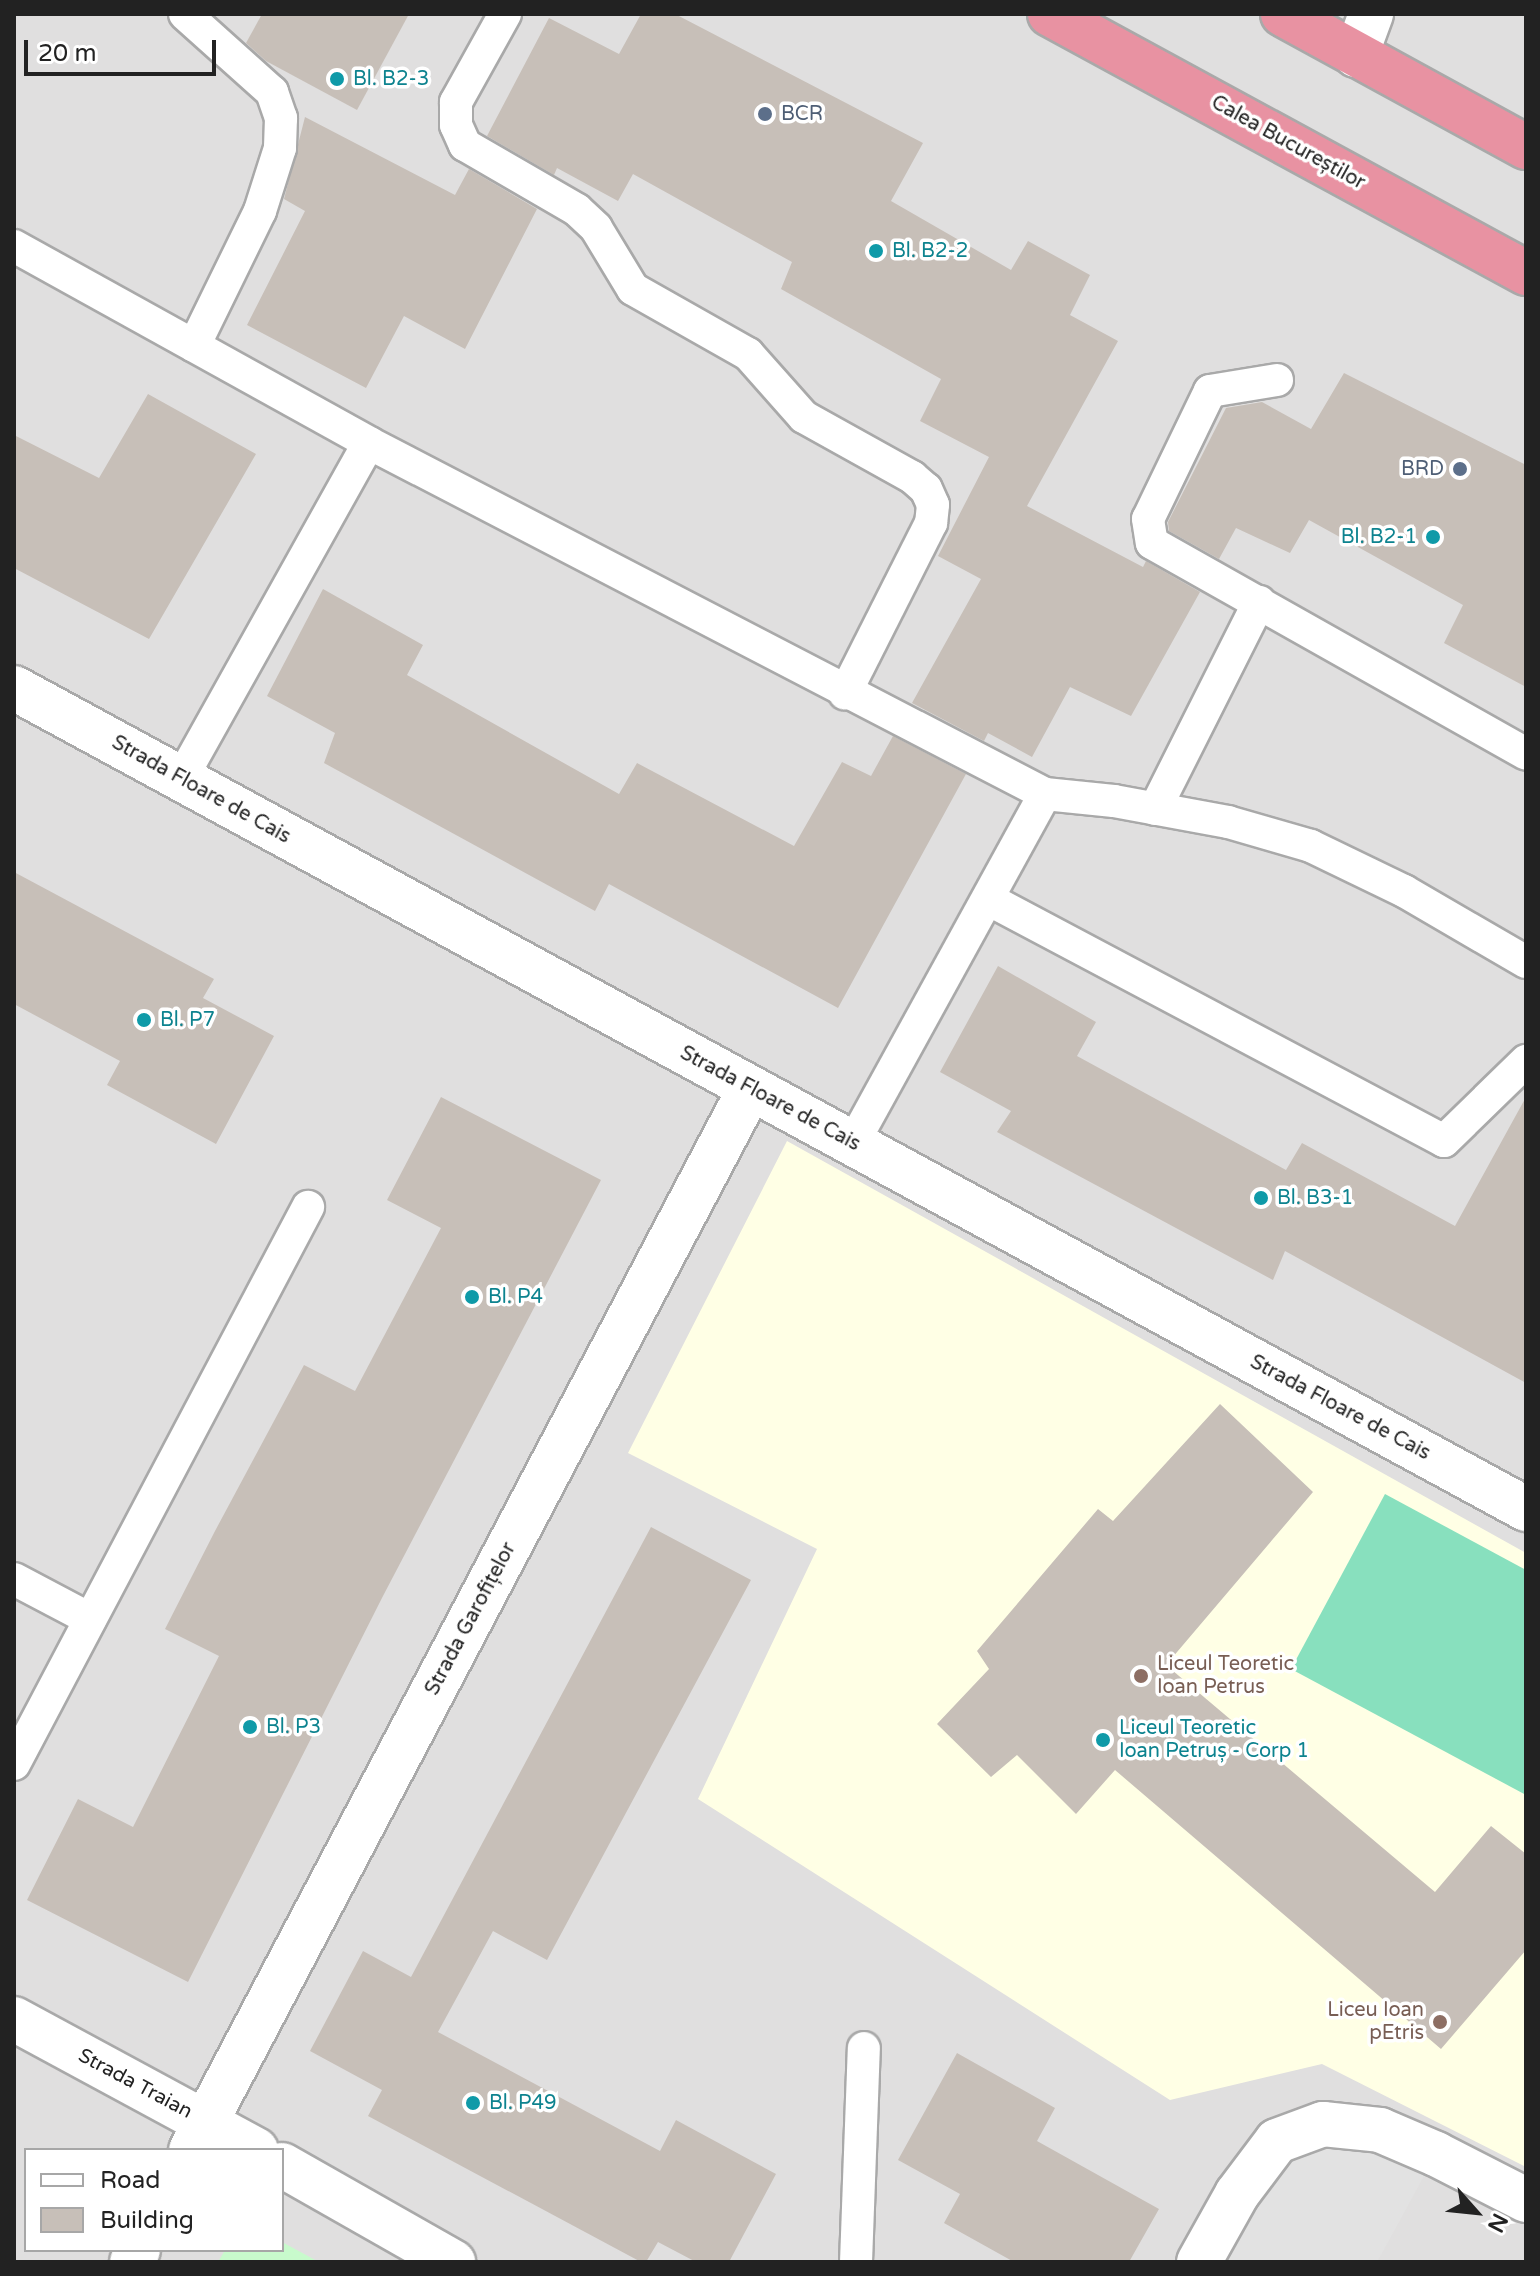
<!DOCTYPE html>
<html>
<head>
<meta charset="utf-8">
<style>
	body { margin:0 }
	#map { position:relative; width:1540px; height:2276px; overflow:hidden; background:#f2efe9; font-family:"Varela Round",sans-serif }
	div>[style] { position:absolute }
	.residential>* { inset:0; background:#e0dfdf }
	.education>* { inset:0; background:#ffffe5 }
	.park>* { inset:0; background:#c8facc }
	.pitch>* { inset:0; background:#88e0be }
	.parking>* { inset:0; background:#e2e2e2 }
	.building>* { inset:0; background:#c7bfb8 }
	.roads { filter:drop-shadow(2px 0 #a9a9a9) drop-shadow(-2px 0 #a9a9a9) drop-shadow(0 2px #a9a9a9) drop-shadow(0 -2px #a9a9a9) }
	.lane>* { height:32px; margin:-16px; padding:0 16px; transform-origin:16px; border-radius:16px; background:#fff }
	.street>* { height:44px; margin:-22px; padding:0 22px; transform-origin:22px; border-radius:22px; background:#fff }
	.highway>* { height:44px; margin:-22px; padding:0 22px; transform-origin:22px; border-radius:22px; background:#e892a2 }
	.dots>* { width:22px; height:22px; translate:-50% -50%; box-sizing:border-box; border:4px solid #fff; border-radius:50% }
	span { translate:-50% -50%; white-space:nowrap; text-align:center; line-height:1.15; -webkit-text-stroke:7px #fff; paint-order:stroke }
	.culture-label { font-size:20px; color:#0d838f }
	.left { translate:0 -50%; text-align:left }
	.right { translate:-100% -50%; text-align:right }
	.service-label { font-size:20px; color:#4e5e75 }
	.street-label { font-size:20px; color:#222 }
	.education-label { font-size:20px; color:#785e54 }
	.frame { position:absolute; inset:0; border:16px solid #222; pointer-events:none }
	.legend { position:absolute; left:24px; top:2148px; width:260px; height:104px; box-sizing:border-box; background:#fff; border:2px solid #a7a7a7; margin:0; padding:10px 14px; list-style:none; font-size:24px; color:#222 }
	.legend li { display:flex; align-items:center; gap:16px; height:40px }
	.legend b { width:40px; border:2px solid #a7a7a7 }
	.north { position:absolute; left:1436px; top:2172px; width:80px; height:80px; -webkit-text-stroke:6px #fff; paint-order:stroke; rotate:117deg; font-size:22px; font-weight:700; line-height:32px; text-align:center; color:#222 }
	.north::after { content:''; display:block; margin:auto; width:28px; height:36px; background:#222; clip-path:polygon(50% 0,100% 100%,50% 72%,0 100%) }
	.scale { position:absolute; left:24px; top:40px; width:192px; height:36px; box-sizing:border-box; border:4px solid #222; border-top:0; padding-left:10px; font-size:24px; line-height:28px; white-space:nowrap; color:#222; -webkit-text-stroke:6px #fff; paint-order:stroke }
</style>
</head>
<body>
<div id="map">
	<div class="residential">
		<div style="clip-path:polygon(evenodd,14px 14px,1526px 14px,1526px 2262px,14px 2262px,14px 14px,26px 2150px,282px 2150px,282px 2250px,26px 2250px,26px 2150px)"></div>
	</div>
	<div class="education">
		<div style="clip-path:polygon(787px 1141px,1526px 1553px,1526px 2167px,1322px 2064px,1170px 2100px,698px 1799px,817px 1549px,628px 1453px)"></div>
	</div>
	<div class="park">
		<div style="clip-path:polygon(282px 2242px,319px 2262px,218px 2262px,225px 2250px,282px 2250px)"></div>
	</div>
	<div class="pitch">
		<div style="clip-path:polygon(1385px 1494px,1526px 1570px,1526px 1795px,1291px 1669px)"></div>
	</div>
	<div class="parking">
		<div style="clip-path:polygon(1277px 2141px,1436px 2154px,1377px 2262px,1203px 2262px)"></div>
	</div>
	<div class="building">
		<div style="clip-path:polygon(262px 14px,409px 14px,357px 110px,266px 61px,246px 43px)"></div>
		<div style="clip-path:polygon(641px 14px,675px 14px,923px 143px,891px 201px,1011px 270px,1028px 241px,1090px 275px,1070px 315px,1118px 341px,1027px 506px,1143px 567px,1146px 561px,1200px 592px,1131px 716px,1070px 687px,1032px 757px,988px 733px,984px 741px,912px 703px,981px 579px,938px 556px,989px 457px,920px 421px,941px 379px,781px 289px,792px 262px,633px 174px,618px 201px,557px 168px,554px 175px,487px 136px,549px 18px,619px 54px)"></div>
		<div style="clip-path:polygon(305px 117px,455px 195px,469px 169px,537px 209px,465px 349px,404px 316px,366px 388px,247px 325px,305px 211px,284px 199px)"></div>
		<div style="clip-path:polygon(1344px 373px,1526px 465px,1526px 687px,1444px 643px,1463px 605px,1309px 520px,1290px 553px,1236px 528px,1219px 559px,1169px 531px,1168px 522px,1226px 408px,1262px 402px,1311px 429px)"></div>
		<div style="clip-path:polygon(148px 394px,256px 454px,149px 639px,14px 568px,14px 435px,99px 478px)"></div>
		<div style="clip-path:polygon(323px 589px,423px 645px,407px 675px,619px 794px,637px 763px,794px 846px,842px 762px,871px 776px,893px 736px,966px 774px,838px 1008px,609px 884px,595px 911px,324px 763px,335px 733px,267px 696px)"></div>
		<div style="clip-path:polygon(14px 872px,214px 979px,203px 998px,274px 1036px,216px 1144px,107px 1085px,120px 1061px,14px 1004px)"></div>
		<div style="clip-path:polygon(998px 966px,1096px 1022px,1077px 1056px,1286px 1170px,1302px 1143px,1455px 1226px,1526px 1097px,1526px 1383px,1285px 1251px,1273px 1280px,997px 1132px,1011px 1111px,940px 1072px)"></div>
		<div style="clip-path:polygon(441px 1097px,601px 1180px,383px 1596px,188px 1982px,27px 1900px,78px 1799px,133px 1827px,219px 1656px,165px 1629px,215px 1531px,304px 1365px,355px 1391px,441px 1228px,387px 1200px)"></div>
		<div style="clip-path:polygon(1220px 1404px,1313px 1492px,1166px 1665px,1435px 1892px,1491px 1826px,1526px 1854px,1526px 1950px,1441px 2049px,1115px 1770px,1076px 1814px,1017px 1755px,991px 1777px,937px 1724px,989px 1669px,977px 1651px,1098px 1509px,1113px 1521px)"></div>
		<div style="clip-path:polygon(651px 1527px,751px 1580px,547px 1960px,493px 1931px,438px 2032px,660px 2151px,676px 2120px,776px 2174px,729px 2262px,696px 2262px,658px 2242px,646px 2262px,641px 2262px,368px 2116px,382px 2090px,310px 2051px,363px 1951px,411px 1977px)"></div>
		<div style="clip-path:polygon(957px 2053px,1055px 2108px,1037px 2141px,1159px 2209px,1129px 2262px,1014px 2262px,944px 2223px,960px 2194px,898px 2160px)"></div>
	</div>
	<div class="roads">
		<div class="lane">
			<div style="left:185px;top:14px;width:117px;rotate:41.9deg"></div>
			<div style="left:272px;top:92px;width:28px;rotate:71deg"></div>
			<div style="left:281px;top:118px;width:30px;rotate:92deg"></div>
			<div style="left:280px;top:148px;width:66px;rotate:107.6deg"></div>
			<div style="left:260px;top:211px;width:150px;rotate:116.1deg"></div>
			<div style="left:505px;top:14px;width:101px;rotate:119.1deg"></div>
			<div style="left:456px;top:102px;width:23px;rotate:90deg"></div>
			<div style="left:456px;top:125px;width:22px;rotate:66deg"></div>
			<div style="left:465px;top:145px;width:129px;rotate:30.1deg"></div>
			<div style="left:577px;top:210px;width:26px;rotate:43deg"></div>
			<div style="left:596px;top:228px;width:71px;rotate:58.8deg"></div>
			<div style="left:633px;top:289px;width:132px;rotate:29.5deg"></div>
			<div style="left:748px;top:354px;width:84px;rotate:48.4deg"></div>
			<div style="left:804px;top:417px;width:124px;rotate:29.1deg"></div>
			<div style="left:912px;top:477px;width:18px;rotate:41deg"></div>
			<div style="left:926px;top:489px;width:17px;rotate:66deg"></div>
			<div style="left:933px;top:505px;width:18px;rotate:96deg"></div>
			<div style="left:931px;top:523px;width:191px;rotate:116.8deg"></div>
			<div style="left:14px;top:246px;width:406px;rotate:29deg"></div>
			<div style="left:369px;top:443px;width:762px;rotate:27.44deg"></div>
			<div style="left:1045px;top:794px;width:69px;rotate:5.8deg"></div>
			<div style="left:1114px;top:801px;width:116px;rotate:10.4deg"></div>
			<div style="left:1228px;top:822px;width:86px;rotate:16.1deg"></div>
			<div style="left:1311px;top:846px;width:103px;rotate:25.8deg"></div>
			<div style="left:1404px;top:891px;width:141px;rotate:30.2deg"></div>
			<div style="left:1277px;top:380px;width:68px;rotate:170.7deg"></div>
			<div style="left:1210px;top:391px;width:142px;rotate:115.8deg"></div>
			<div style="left:1148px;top:519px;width:24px;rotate:81deg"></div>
			<div style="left:1152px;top:543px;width:429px;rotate:29.4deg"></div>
			<div style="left:181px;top:779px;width:385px;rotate:-60.8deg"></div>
			<div style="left:1155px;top:809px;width:232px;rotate:-63.3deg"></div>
			<div style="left:988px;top:899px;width:516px;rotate:27.95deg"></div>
			<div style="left:1444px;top:1141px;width:115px;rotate:-44.3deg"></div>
			<div style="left:853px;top:1143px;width:398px;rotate:-61.2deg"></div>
			<div style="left:14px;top:1579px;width:86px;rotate:27.8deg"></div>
			<div style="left:14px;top:1764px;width:630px;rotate:-62.17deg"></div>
			<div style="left:856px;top:2262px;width:214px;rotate:-87.9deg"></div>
		</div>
		<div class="street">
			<div style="left:1356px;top:55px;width:44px;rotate:-69.9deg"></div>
			<div style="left:14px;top:688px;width:1721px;rotate:28.5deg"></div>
			<div style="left:14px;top:2019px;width:275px;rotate:28.4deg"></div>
			<div style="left:191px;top:2150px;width:1199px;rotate:-62.22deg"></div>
			<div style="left:282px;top:2165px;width:197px;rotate:29.6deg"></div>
			<div style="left:132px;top:2262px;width:13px;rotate:-63deg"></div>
			<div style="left:1199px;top:2262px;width:78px;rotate:-60.8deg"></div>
			<div style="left:1237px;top:2194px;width:66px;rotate:-53deg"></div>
			<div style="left:1277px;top:2141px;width:49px;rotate:-20.3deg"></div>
			<div style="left:1323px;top:2124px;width:57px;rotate:6deg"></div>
			<div style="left:1380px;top:2130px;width:61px;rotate:23.2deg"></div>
			<div style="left:1436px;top:2154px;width:101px;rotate:27.1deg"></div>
		</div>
		<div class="highway">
			<div style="left:1050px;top:14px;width:542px;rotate:28.55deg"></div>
			<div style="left:1283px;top:14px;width:277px;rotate:28.7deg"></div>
		</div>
	</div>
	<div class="dots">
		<div style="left:337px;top:79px;background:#0f9aa8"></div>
		<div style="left:765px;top:114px;background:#5c6f8a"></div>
		<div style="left:876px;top:251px;background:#0f9aa8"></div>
		<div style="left:1460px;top:469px;background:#5c6f8a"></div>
		<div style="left:1433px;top:537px;background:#0f9aa8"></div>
		<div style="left:144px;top:1020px;background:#0f9aa8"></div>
		<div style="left:1261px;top:1198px;background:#0f9aa8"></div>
		<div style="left:472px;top:1297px;background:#0f9aa8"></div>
		<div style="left:1141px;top:1676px;background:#8d6e63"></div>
		<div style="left:250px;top:1727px;background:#0f9aa8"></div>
		<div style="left:1103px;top:1740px;background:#0f9aa8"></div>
		<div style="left:1440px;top:2022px;background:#8d6e63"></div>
		<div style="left:473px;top:2103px;background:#0f9aa8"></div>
	</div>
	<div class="culture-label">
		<span class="left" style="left:353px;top:79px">Bl. B2-3</span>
		<span class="left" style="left:892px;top:251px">Bl. B2-2</span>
		<span class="right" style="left:1417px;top:537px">Bl. B2-1</span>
		<span class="left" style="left:160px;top:1020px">Bl. P7</span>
		<span class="left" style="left:1277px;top:1198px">Bl. B3-1</span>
		<span class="left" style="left:488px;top:1297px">Bl. P4</span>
		<span class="left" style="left:266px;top:1727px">Bl. P3</span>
		<span class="left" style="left:1119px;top:1740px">Liceul Teoretic<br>Ioan Petruș - Corp 1</span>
		<span class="left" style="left:489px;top:2103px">Bl. P49</span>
	</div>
	<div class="service-label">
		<span class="left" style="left:781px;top:114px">BCR</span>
		<span class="right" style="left:1444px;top:469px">BRD</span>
	</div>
	<div class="street-label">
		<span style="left:1288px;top:143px;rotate:29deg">Calea Bucureștilor</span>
		<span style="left:201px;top:790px;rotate:29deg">Strada Floare de Cais</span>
		<span style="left:770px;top:1099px;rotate:28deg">Strada Floare de Cais</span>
		<span style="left:1340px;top:1408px;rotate:28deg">Strada Floare de Cais</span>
		<span style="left:471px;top:1619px;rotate:-62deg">Strada Garofițelor</span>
		<span style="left:135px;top:2084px;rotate:28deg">Strada Traian</span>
	</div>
	<div class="education-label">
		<span class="left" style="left:1157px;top:1676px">Liceul Teoretic<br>Ioan Petrus</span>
		<span class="right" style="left:1424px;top:2022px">Liceu Ioan<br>pEtris</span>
	</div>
	<div class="frame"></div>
	<ul class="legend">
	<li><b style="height:10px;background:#fff"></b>Road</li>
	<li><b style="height:22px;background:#c7bfb8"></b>Building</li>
	</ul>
	<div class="north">N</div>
	<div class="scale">20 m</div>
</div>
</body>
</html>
